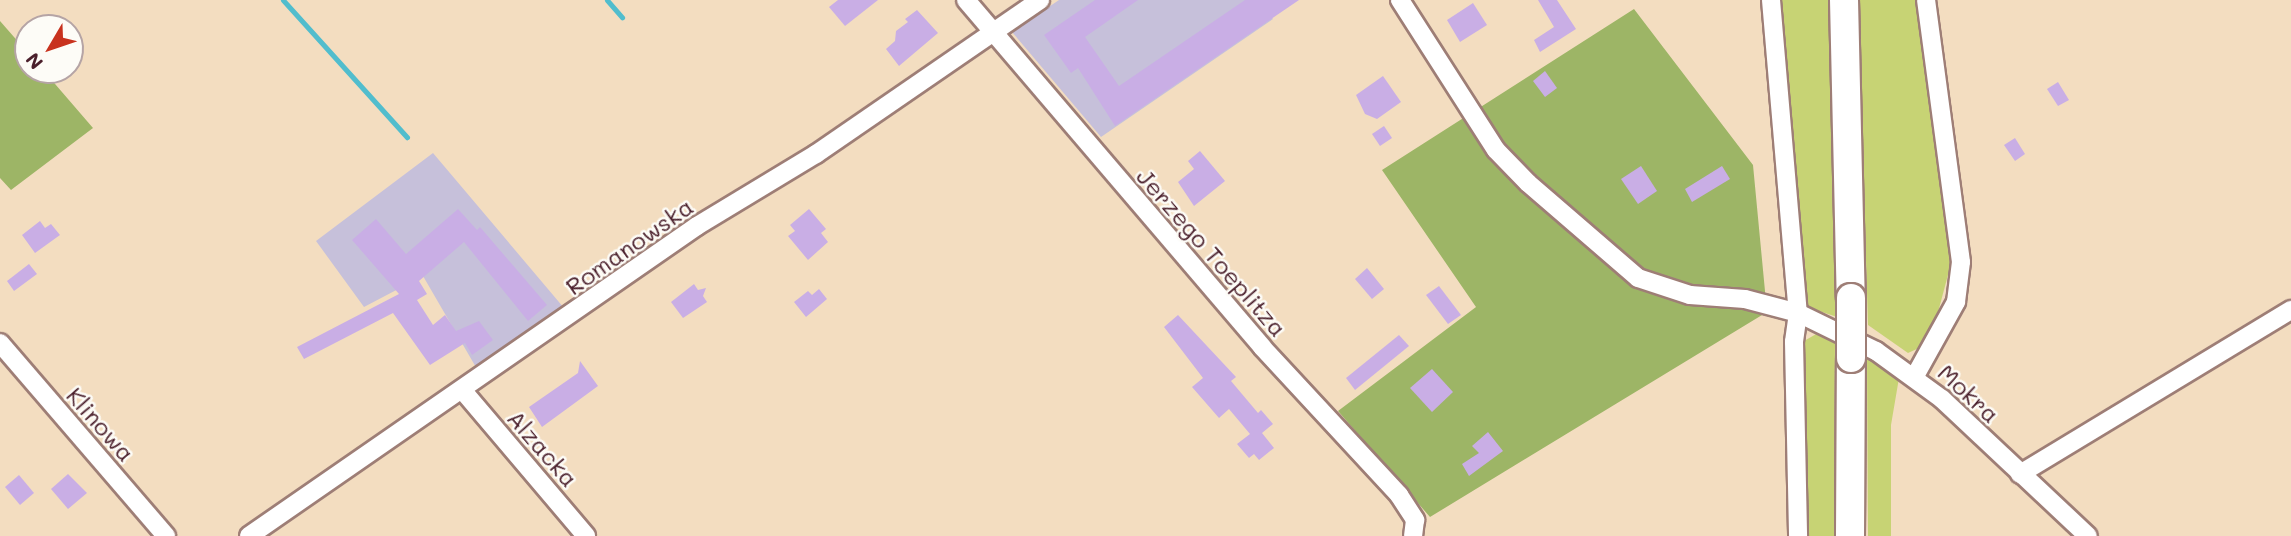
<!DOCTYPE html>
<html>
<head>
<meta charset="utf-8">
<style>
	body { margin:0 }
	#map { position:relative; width:2291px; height:536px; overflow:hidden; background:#f3ddc0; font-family:Mali,sans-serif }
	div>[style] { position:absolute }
	.industrial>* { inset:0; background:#c6c0da }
	.green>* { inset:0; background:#c7d374 }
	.forest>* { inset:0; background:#9db566 }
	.stream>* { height:5px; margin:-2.5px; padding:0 2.5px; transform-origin:2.5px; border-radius:2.5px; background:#51bdcd }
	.building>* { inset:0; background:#c9aee5 }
	.roads { filter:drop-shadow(2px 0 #9e7e76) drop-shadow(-2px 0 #9e7e76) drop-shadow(0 2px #9e7e76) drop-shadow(0 -2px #9e7e76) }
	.street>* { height:18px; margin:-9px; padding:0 9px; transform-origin:9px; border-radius:9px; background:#fff }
	.primary>* { height:28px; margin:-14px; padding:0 14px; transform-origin:14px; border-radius:14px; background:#fff }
	.bridges { filter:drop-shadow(2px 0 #9e7e76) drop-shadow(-2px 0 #9e7e76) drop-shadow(0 2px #9e7e76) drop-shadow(0 -2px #9e7e76) }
	.primary-bridge>* { height:28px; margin:-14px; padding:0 14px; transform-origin:14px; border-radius:14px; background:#fff }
	span { translate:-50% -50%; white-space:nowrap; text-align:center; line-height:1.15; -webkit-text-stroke:5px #fdfcf7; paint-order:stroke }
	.street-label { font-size:24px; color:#4a1f2b }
	.north { position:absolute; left:14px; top:14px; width:70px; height:70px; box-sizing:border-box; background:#fdfcf7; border:2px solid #b5a4a5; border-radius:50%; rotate:231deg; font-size:19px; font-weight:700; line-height:28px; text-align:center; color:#4a1f2b }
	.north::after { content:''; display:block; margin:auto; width:24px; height:32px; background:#c8321e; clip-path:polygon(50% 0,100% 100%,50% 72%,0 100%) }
</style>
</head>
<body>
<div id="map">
	<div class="industrial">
		<div style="clip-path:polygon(1059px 0,1259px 0,1273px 19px,1101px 137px,1012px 32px)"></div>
		<div style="clip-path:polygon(433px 153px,564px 308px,477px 369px,423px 276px,364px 307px,316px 241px)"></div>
	</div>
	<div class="green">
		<div style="clip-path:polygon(1779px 0,1831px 0,1837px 317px,1807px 307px)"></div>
		<div style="clip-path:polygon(1858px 0,1917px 0,1952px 260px,1937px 316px,1919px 348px,1908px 353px,1868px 325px)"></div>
		<div style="clip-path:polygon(1818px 333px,1835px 342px,1834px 536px,1806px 536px,1804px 341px)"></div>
		<div style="clip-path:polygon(1867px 357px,1899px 378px,1891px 425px,1891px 536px,1868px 536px)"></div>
	</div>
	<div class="forest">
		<div style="clip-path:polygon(1634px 9px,1753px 165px,1767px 312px,1430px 517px,1338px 411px,1476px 307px,1382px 170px)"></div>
		<div style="clip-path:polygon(0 21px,28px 53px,28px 70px,43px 70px,93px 128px,11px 190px,0 178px)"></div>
	</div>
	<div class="stream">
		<div style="left:283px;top:0;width:185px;rotate:47.9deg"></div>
		<div style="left:607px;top:0;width:23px;rotate:49deg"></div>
	</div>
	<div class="building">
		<div style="clip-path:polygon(838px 0,878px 0,845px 26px,829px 7px)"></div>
		<div style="clip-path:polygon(1095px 0,1138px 0,1085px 37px,1119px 86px,1245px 0,1299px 0,1115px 126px,1078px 68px,1071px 73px,1044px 35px)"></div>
		<div style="clip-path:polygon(1538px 0,1557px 0,1576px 29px,1540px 52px,1534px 40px,1554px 27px)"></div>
		<div style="clip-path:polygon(1473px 3px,1487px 25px,1460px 42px,1447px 20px)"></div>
		<div style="clip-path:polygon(917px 10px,938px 33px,899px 66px,886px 49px,895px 41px,896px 31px,908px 22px,905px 19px)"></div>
		<div style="clip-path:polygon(1545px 71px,1557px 88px,1545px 97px,1533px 81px)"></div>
		<div style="clip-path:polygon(1383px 76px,1401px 102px,1377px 119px,1365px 114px,1356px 95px)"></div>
		<div style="clip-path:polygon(2058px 82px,2069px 100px,2058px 106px,2047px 89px)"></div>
		<div style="clip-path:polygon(1384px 126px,1392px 138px,1380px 146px,1372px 134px)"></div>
		<div style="clip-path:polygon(2015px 138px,2025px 154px,2015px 161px,2004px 145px)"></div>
		<div style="clip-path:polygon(1200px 151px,1225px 181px,1194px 206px,1178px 182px,1194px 169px,1188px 161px)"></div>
		<div style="clip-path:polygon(1641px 166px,1657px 191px,1638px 204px,1621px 179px)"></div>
		<div style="clip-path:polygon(1722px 166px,1730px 179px,1692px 202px,1685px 189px)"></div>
		<div style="clip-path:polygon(458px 209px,477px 230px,480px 227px,547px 305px,528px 321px,464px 242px,419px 281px,427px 294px,417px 300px,433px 325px,445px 315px,456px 331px,479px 321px,493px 340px,472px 355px,465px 343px,430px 365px,393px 313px,304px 359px,297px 347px,399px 294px,352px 240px,376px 219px,406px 254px)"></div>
		<div style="clip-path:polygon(809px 209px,826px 229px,821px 233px,828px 242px,808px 260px,788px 236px,795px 231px,790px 225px)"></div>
		<div style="clip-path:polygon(40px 221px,45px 228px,51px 224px,60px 235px,35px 253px,22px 235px)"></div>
		<div style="clip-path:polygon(29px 264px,37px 274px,14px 291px,7px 281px)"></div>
		<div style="clip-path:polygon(1367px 268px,1384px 289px,1372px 299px,1355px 279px)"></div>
		<div style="clip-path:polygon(694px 284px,698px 290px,706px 288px,703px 296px,707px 302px,683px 318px,671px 302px)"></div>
		<div style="clip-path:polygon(1439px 286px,1461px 315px,1448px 324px,1426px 295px)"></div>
		<div style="clip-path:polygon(819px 289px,827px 299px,806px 317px,794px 302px,808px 291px,812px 295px)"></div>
		<div style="clip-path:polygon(1178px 315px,1236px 377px,1231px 381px,1258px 413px,1261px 410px,1273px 424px,1262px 433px,1274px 448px,1259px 460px,1254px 454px,1249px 458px,1237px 444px,1250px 434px,1229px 409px,1219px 418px,1192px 387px,1203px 378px,1164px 327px)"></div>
		<div style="clip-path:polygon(1399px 335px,1409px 346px,1355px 390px,1346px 378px)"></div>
		<div style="clip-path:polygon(580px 361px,598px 386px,542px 427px,529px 407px,578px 373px)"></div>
		<div style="clip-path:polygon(1432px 369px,1453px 392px,1432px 412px,1410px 388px)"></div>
		<div style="clip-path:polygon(1488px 432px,1503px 451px,1469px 476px,1462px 464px,1479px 453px,1472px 446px)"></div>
		<div style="clip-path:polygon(68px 474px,87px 493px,68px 509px,51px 489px)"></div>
		<div style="clip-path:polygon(19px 475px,34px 493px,20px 505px,5px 487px)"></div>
	</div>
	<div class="roads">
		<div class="street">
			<div style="left:966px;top:0;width:456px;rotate:49.5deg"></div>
			<div style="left:1262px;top:347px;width:202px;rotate:47.2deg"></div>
			<div style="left:1399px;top:495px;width:30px;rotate:57deg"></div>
			<div style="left:1415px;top:520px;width:16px;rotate:97deg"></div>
			<div style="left:1400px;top:0;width:178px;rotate:57.4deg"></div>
			<div style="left:1496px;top:150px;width:46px;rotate:45.9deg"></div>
			<div style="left:1528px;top:183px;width:145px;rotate:40.8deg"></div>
			<div style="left:1638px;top:278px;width:55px;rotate:18.1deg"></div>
			<div style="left:1690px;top:295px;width:55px;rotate:4.2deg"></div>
			<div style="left:1745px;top:299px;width:55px;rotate:14.8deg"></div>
			<div style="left:1798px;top:313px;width:87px;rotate:26deg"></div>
			<div style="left:1876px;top:351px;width:82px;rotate:36deg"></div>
			<div style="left:1942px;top:399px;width:200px;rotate:43.2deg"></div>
			<div style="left:1771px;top:0;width:314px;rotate:85.1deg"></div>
			<div style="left:1798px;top:313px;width:29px;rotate:98deg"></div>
			<div style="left:1794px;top:342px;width:194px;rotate:88.8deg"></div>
			<div style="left:0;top:343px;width:255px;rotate:49.3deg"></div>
			<div style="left:1915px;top:376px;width:85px;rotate:-61deg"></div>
			<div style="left:1956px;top:302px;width:40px;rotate:-82.9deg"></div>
			<div style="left:1961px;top:262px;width:264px;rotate:-97.6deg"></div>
			<div style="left:464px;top:392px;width:189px;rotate:49.7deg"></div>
			<div style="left:2020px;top:474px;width:317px;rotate:-31.2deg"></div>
			<div style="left:249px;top:536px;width:545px;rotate:-34.68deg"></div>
			<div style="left:697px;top:226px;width:139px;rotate:-31.2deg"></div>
			<div style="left:816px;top:154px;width:272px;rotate:-34.5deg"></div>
		</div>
		<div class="primary">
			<div style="left:1844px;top:0;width:298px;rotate:88.7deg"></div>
			<div style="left:1850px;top:536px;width:178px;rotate:-89.7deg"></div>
		</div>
	</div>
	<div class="bridges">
		<div class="primary-bridge">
			<div style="left:1851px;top:358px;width:60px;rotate:-90deg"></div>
		</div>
	</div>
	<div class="street-label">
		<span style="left:629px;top:246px;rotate:-35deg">Romanowska</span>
		<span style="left:1212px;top:252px;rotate:49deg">Jerzego Toeplitza</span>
		<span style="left:1969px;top:393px;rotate:43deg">Mokra</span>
		<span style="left:101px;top:424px;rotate:49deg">Klinowa</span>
		<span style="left:543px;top:448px;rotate:49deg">Alzacka</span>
	</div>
	<div class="north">N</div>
</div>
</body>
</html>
